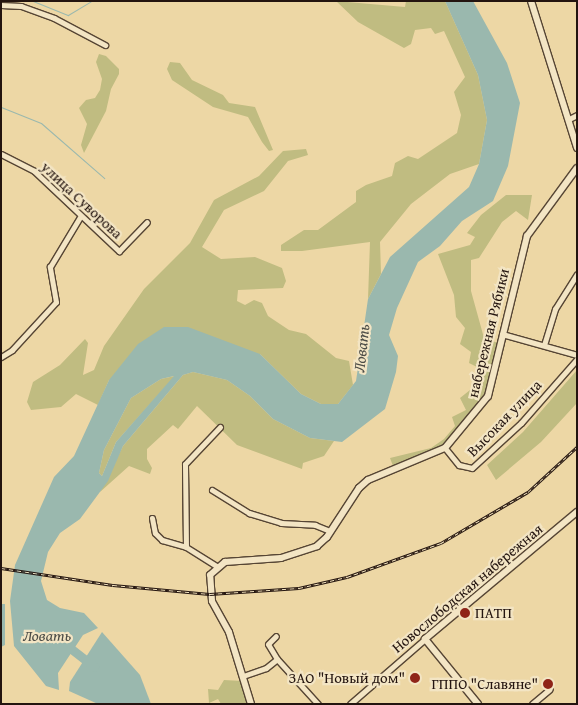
<!DOCTYPE html>
<html>
<head>
<meta charset="utf-8">
<style>
	body { margin:0 }
	#map { position:relative; width:578px; height:705px; overflow:hidden; background:#edd7a5; font-family:"Gentium Book Plus",serif }
	div>[style] { position:absolute }
	.green>* { inset:0; background:#c0bc81 }
	.water>* { inset:0; background:#9ab8ae }
	.stream>* { height:1px; margin:-0.5px; padding:0 0.5px; transform-origin:0.5px; border-radius:0.5px; background:#9ab8ae }
	.river>* { height:9px; margin:-4.5px; padding:0 4.5px; transform-origin:4.5px; border-radius:4.5px; background:#9ab8ae }
	.roads { filter:drop-shadow(1px 0 #564534) drop-shadow(-1px 0 #564534) drop-shadow(0 1px #564534) drop-shadow(0 -1px #564534) }
	.minor>* { height:5px; margin:-2.5px; padding:0 2.5px; transform-origin:2.5px; border-radius:2.5px; background:#f3e5c4 }
	.tertiary>* { height:6px; margin:-3px; padding:0 3px; transform-origin:3px; border-radius:3px; background:#f3e5c4 }
	.rail>* { height:3px; margin-top:-1.5px; transform-origin:0; background:repeating-linear-gradient(90deg,#f3e5c4 0 4px,#23140f 0 8px); box-sizing:border-box; border-block:1px solid #23140f }
	.dots>* { width:14px; height:14px; translate:-50% -50%; box-sizing:border-box; border:2px solid #f3e5c4; border-radius:50% }
	span { translate:-50% -50%; white-space:nowrap; text-align:center; line-height:1.15; -webkit-text-stroke:4.5px #f3e5c4; paint-order:stroke }
	.street-label { font-size:15px; color:#23140f }
	.poi-label { font-size:15px; color:#23140f }
	.left { translate:0 -50%; text-align:left }
	.right { translate:-100% -50%; text-align:right }
	.water-label { font-size:16px; color:#4d4d47; font-style:italic }
	.frame { position:absolute; inset:0; border:2px solid #23140f; pointer-events:none }
</style>
</head>
<body>
<div id="map">
	<div class="green">
		<div style="clip-path:polygon(336px 1px,405px 7px,406px 1px,445px 1px,478px 75px,487px 120px,479px 164px,450px 174px,411px 204px,380px 242px,381px 274px,368px 299px,370px 242px,302px 251px,281px 251px,281px 245px,304px 230px,318px 230px,356px 202px,356px 191px,366px 185px,392px 176px,395px 163px,408px 156px,418px 159px,457px 133px,461px 115px,454px 92px,465px 77px,444px 31px,435px 34px,431px 28px,415px 30px,411px 44px,404px 48px,358px 22px)"></div>
		<div style="clip-path:polygon(99px 54px,106px 56px,119px 69px,119px 74px,111px 89px,106px 111px,84px 153px,81px 145px,87px 124px,79px 108px,86px 100px,95px 98px,100px 90px,102px 79px,96px 62px)"></div>
		<div style="clip-path:polygon(170px 62px,180px 63px,192px 80px,223px 95px,229px 103px,255px 107px,273px 150px,269px 151px,262px 142px,248px 117px,213px 107px,172px 80px,167px 69px)"></div>
		<div style="clip-path:polygon(306px 149px,308px 155px,288px 161px,264px 191px,224px 210px,202px 247px,221px 259px,255px 257px,282px 268px,286px 281px,283px 288px,238px 290px,237px 301px,245px 305px,254px 300px,262px 303px,268px 316px,289px 330px,306px 334px,336px 358px,349px 361px,353px 385px,338px 404px,321px 404px,301px 394px,260px 354px,109px 380px,98px 405px,76px 394px,61px 407px,31px 410px,27px 402px,33px 382px,60px 365px,85px 339px,88px 343px,83px 375px,94px 370px,104px 346px,144px 289px,190px 243px,214px 200px,259px 176px,283px 151px)"></div>
		<div style="clip-path:polygon(506px 195px,532px 195px,528px 220px,516px 211px,502px 222px,479px 258px,471px 260px,471px 291px,484px 338px,498px 343px,487px 394px,444px 445px,393px 466px,390px 458px,431px 448px,444px 439px,455px 426px,452px 417px,466px 410px,460px 398px,475px 386px,485px 371px,469px 363px,471px 352px,460px 344px,465px 328px,456px 317px,454px 295px,438px 254px,470px 245px,475px 237px,467px 233px,481px 215px)"></div>
		<div style="clip-path:polygon(577px 370px,577px 403px,541px 442px,496px 480px,487px 465px,523px 432px)"></div>
		<div style="clip-path:polygon(193px 372px,227px 380px,250px 396px,273px 419px,310px 438px,334px 441px,324px 456px,303px 463px,302px 469px,237px 445px,197px 406px,178px 429px,173px 425px,147px 449px,147px 459px,152px 468px,150px 474px,129px 466px,100px 492px,123px 446px,183px 375px)"></div>
		<div style="clip-path:polygon(175px 376px,116px 442px,102px 476px,99px 473px,104px 450px,131px 398px,161px 379px)"></div>
		<div style="clip-path:polygon(224px 680px,242px 681px,247px 704px,221px 704px,218px 699px,209px 703px,208px 689px,218px 690px)"></div>
	</div>
	<div class="water">
		<div style="clip-path:polygon(evenodd,445px 1px,473px 1px,507px 63px,520px 103px,508px 166px,493px 201px,462px 221px,440px 246px,418px 262px,397px 308px,389px 335px,398px 356px,396px 372px,385px 409px,342px 442px,310px 438px,273px 419px,250px 396px,227px 380px,193px 372px,183px 375px,123px 446px,108px 481px,80px 519px,60px 533px,48px 552px,41px 581px,47px 600px,60px 608px,84px 613px,98px 628px,83px 635px,58px 673px,59px 690px,46px 686px,14px 646px,10px 601px,15px 565px,54px 477px,74px 456px,109px 380px,138px 344px,164px 327px,188px 327px,260px 354px,301px 394px,321px 404px,338px 404px,356px 381px,368px 299px,390px 257px,469px 187px,479px 164px,487px 120px,478px 75px,445px 1px,174px 376px,116px 442px,102px 476px,99px 473px,104px 450px,131px 398px,161px 379px,174px 376px)"></div>
		<div style="clip-path:polygon(1px 604px,5px 604px,5px 645px,1px 647px)"></div>
		<div style="clip-path:polygon(102px 632px,140px 675px,151px 704px,98px 704px,69px 691px,70px 682px)"></div>
	</div>
	<div class="stream">
		<div style="left:33px;top:1px;width:38px;rotate:22deg"></div>
		<div style="left:68px;top:15px;width:27px;rotate:-31deg"></div>
		<div style="left:1px;top:107px;width:43px;rotate:21.8deg"></div>
		<div style="left:41px;top:123px;width:84px;rotate:41.1deg"></div>
	</div>
	<div class="river">
		<div style="left:65px;top:644px;width:37px;rotate:38deg"></div>
	</div>
	<div class="roads">
		<div class="minor">
			<div style="left:1px;top:5px;width:20px;rotate:3deg"></div>
			<div style="left:21px;top:6px;width:35px;rotate:20deg"></div>
			<div style="left:54px;top:18px;width:58px;rotate:27.9deg"></div>
			<div style="left:569px;top:119px;width:9px;rotate:-27deg"></div>
			<div style="left:1px;top:154px;width:37px;rotate:27deg"></div>
			<div style="left:34px;top:171px;width:117px;rotate:43.3deg"></div>
			<div style="left:119px;top:251px;width:40px;rotate:-46deg"></div>
			<div style="left:502px;top:334px;width:78px;rotate:15.6deg"></div>
			<div style="left:544px;top:345px;width:38px;rotate:-73deg"></div>
			<div style="left:555px;top:309px;width:41px;rotate:-57.8deg"></div>
			<div style="left:1px;top:357px;width:13px;rotate:-32deg"></div>
			<div style="left:12px;top:350px;width:65px;rotate:-47.5deg"></div>
			<div style="left:56px;top:302px;width:36px;rotate:-100deg"></div>
			<div style="left:50px;top:267px;width:58px;rotate:-59deg"></div>
			<div style="left:445px;top:448px;width:22px;rotate:51deg"></div>
			<div style="left:459px;top:465px;width:13px;rotate:13deg"></div>
			<div style="left:472px;top:468px;width:67px;rotate:-42.6deg"></div>
			<div style="left:521px;top:423px;width:85px;rotate:-48.8deg"></div>
			<div style="left:212px;top:490px;width:44px;rotate:31.9deg"></div>
			<div style="left:249px;top:513px;width:34px;rotate:17deg"></div>
			<div style="left:281px;top:523px;width:34px;rotate:3deg"></div>
			<div style="left:315px;top:525px;width:16px;rotate:22deg"></div>
			<div style="left:152px;top:518px;width:15px;rotate:79deg"></div>
			<div style="left:155px;top:533px;width:10px;rotate:45deg"></div>
			<div style="left:162px;top:540px;width:25px;rotate:16deg"></div>
			<div style="left:186px;top:547px;width:36px;rotate:32deg"></div>
			<div style="left:186px;top:547px;width:83px;rotate:-90.7deg"></div>
			<div style="left:185px;top:464px;width:51px;rotate:-46.6deg"></div>
			<div style="left:277px;top:659px;width:61px;rotate:47.7deg"></div>
			<div style="left:243px;top:676px;width:24px;rotate:-19deg"></div>
			<div style="left:266px;top:668px;width:14px;rotate:-39deg"></div>
			<div style="left:277px;top:659px;width:17px;rotate:-121deg"></div>
			<div style="left:268px;top:644px;width:11px;rotate:-45deg"></div>
			<div style="left:350px;top:704px;width:99px;rotate:-40.9deg"></div>
			<div style="left:532px;top:704px;width:23px;rotate:-40deg"></div>
		</div>
		<div class="tertiary">
			<div style="left:531px;top:1px;width:154px;rotate:72.6deg"></div>
			<div style="left:251px;top:704px;width:75px;rotate:-107deg"></div>
			<div style="left:229px;top:632px;width:35px;rotate:-119deg"></div>
			<div style="left:212px;top:601px;width:26px;rotate:-94deg"></div>
			<div style="left:210px;top:575px;width:20px;rotate:-41deg"></div>
			<div style="left:225px;top:562px;width:56px;rotate:-4.1deg"></div>
			<div style="left:281px;top:558px;width:38px;rotate:-18deg"></div>
			<div style="left:317px;top:546px;width:13px;rotate:-42deg"></div>
			<div style="left:327px;top:537px;width:59px;rotate:-56.9deg"></div>
			<div style="left:359px;top:488px;width:12px;rotate:-42deg"></div>
			<div style="left:368px;top:480px;width:83px;rotate:-22.6deg"></div>
			<div style="left:445px;top:448px;width:67px;rotate:-50.4deg"></div>
			<div style="left:488px;top:396px;width:165px;rotate:-76.3deg"></div>
			<div style="left:527px;top:236px;width:84px;rotate:-53.7deg"></div>
			<div style="left:478px;top:704px;width:84px;rotate:-129.2deg"></div>
			<div style="left:425px;top:639px;width:198px;rotate:-39.9deg"></div>
		</div>
	</div>
	<div class="rail">
		<div style="left:1px;top:568px;width:113px;rotate:8.6deg"></div>
		<div style="left:113px;top:585px;width:97px;rotate:5.3deg"></div>
		<div style="left:210px;top:594px;width:89px;rotate:-3.9deg"></div>
		<div style="left:299px;top:588px;width:49px;rotate:-12.9deg"></div>
		<div style="left:347px;top:577px;width:100px;rotate:-19.9deg"></div>
		<div style="left:441px;top:543px;width:101px;rotate:-30.4deg"></div>
		<div style="left:528px;top:492px;width:67px;rotate:-42.6deg"></div>
	</div>
	<div class="dots">
		<div style="left:465px;top:613px;background:#8f2418"></div>
		<div style="left:415px;top:678px;background:#8f2418"></div>
		<div style="left:548px;top:684px;background:#8f2418"></div>
	</div>
	<div class="street-label">
		<span style="left:82px;top:200px;rotate:43deg">улица Суворова</span>
		<span style="left:488px;top:333px;rotate:-76deg">набережная Рябики</span>
		<span style="left:504px;top:418px;rotate:-46deg">Высокая улица</span>
		<span style="left:467px;top:588px;rotate:-40deg">Новослободская набережная</span>
	</div>
	<div class="poi-label">
		<span class="left" style="left:475px;top:613px">ПАТП</span>
		<span class="right" style="left:405px;top:678px">ЗАО "Новый дом"</span>
		<span class="right" style="left:538px;top:684px">ГППО "Славяне"</span>
	</div>
	<div class="water-label">
		<span style="left:361px;top:348px;rotate:-84deg">Ловать</span>
		<span style="left:47px;top:635px">Ловать</span>
	</div>
	<div class="frame"></div>
</div>
</body>
</html>
